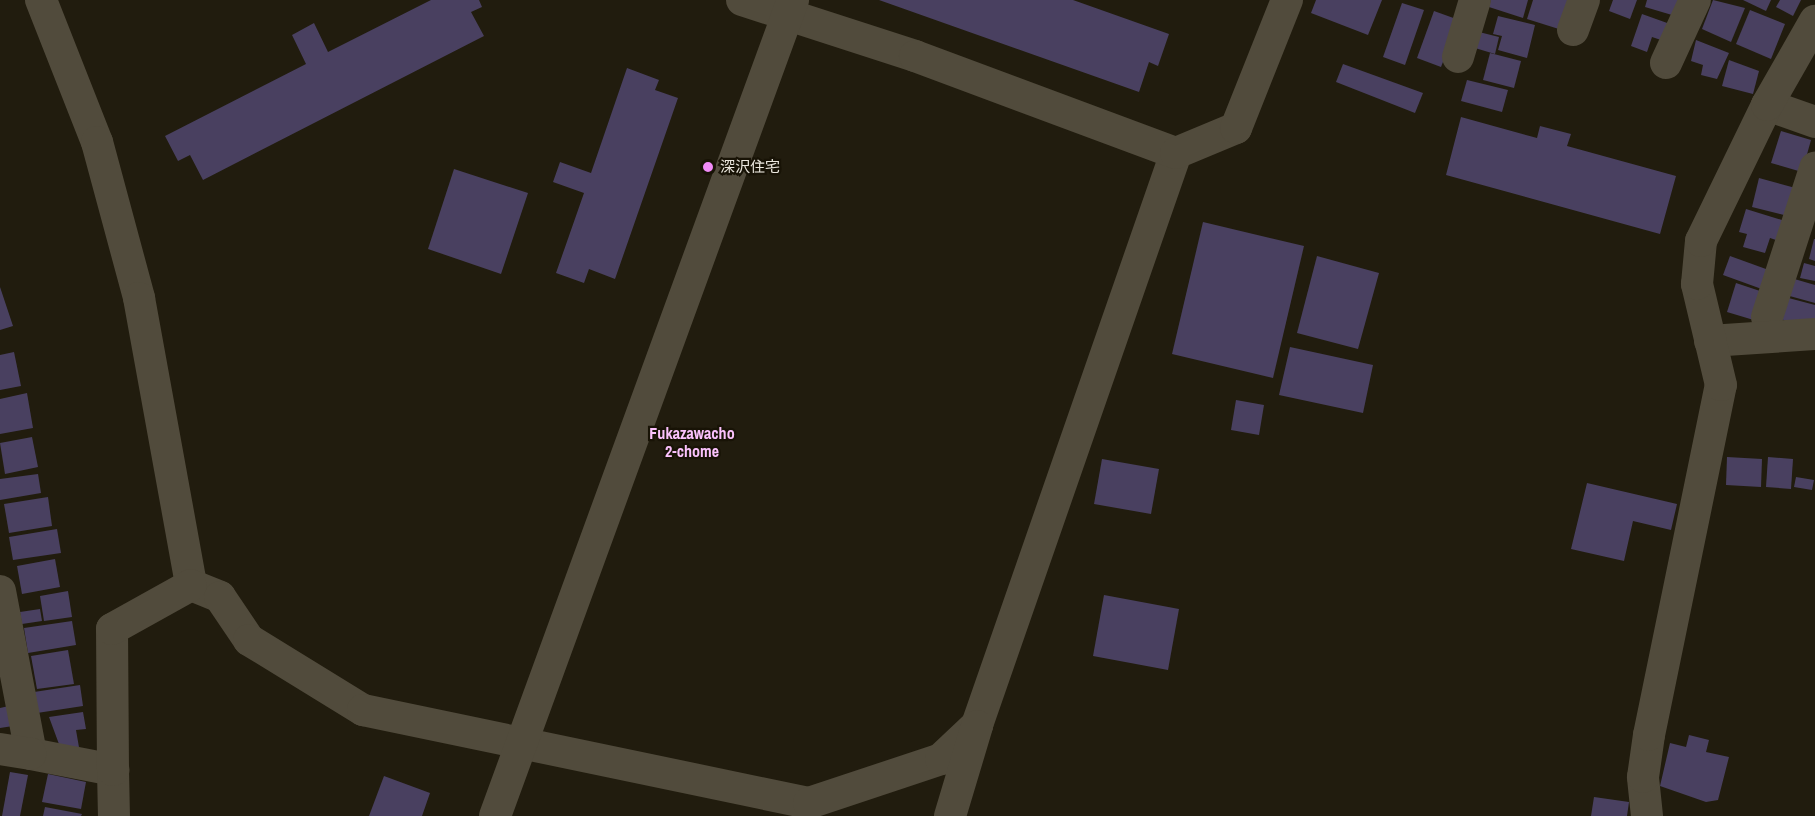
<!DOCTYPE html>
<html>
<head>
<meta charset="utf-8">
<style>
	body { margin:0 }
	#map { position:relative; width:1815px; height:816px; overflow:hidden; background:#211c0e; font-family:"Archivo Narrow","Noto Sans JP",sans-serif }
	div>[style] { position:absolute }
	.building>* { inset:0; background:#494060 }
	.minor>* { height:32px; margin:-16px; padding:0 16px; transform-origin:16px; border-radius:16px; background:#514b3c }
	.dots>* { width:16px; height:16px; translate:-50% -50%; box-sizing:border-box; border:3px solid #181306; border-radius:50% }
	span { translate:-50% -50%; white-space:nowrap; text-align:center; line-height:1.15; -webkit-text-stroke:4.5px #181306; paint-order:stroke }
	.poi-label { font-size:15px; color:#eae6dd }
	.left { translate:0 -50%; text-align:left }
	.neighbourhood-label { font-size:16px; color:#fbc2fd; font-weight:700 }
</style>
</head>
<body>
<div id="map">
	<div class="building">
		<div style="clip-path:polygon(431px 0,479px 0,482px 7px,471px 12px,484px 36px,203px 180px,190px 155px,178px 161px,165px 136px,306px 64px,292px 35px,314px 23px,328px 52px)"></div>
		<div style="clip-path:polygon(879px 0,1073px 0,1169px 34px,1158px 66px,1149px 62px,1139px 92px)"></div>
		<div style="clip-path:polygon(1316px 0,1382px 0,1368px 35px,1311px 13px)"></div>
		<div style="clip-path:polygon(1491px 0,1528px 0,1523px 18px,1489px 7px)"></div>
		<div style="clip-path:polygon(1533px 0,1571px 0,1562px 30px,1527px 19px)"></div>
		<div style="clip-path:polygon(1613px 0,1637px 0,1630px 19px,1609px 11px)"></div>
		<div style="clip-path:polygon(1647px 0,1683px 0,1672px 15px,1645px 7px)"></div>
		<div style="clip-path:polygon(1713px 0,1745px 8px,1731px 42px,1702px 29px)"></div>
		<div style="clip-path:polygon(1743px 0,1771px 0,1766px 11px)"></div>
		<div style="clip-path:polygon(1780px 0,1801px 0,1793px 16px,1776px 7px)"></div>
		<div style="clip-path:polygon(1402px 3px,1424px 10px,1405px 65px,1383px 57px)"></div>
		<div style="clip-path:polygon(1750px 10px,1785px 24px,1771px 59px,1736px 44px)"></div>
		<div style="clip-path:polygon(1434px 11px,1459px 20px,1441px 67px,1417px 58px)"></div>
		<div style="clip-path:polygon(1642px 14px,1670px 24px,1664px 41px,1652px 37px,1647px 52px,1631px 46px)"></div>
		<div style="clip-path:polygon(1498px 16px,1535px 25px,1527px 58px,1498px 50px,1502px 36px,1493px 34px)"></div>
		<div style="clip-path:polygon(1479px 32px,1499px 37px,1495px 54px,1475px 48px)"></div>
		<div style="clip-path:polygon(1696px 40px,1729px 53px,1717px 79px,1701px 75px,1703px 65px,1691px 61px)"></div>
		<div style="clip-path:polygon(1490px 53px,1521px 61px,1514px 88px,1483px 80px)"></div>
		<div style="clip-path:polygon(1729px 60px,1759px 71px,1753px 94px,1722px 86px)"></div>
		<div style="clip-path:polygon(1343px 64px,1423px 93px,1415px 113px,1336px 82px)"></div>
		<div style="clip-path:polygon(627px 68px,659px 80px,655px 90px,678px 98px,615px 279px,589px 269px,584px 283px,556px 273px,584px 193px,553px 182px,560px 162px,591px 173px)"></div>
		<div style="clip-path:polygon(1467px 80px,1508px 90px,1502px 112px,1461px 101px)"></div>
		<div style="clip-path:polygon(1461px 117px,1537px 138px,1540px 126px,1571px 134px,1567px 146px,1676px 176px,1660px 234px,1446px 175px)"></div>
		<div style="clip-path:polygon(1781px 131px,1811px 140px,1802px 172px,1771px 163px)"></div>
		<div style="clip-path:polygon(454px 169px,528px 193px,501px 274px,428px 249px)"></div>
		<div style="clip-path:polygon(1759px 178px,1799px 189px,1792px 217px,1752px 207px)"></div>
		<div style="clip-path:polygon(1746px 209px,1785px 221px,1779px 241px,1770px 238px,1765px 253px,1743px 247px,1747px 234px,1739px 232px)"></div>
		<div style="clip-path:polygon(1203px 222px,1304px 246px,1273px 378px,1172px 354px)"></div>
		<div style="clip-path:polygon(1814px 239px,1815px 239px,1815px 261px,1809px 259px)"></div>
		<div style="clip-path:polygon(1317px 256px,1379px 273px,1358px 349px,1297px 333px)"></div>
		<div style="clip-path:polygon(1730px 256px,1777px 273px,1770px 292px,1723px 275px)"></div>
		<div style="clip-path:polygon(1804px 263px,1815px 266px,1815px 281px,1800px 278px)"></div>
		<div style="clip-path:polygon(1791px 278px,1815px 285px,1815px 303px,1786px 295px)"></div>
		<div style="clip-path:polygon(1736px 283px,1766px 293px,1757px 321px,1727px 312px)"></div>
		<div style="clip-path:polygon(0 287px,13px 326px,0 330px)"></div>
		<div style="clip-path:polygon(1781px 296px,1815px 305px,1815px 328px,1776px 318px)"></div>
		<div style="clip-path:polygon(1290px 347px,1373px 365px,1363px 413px,1279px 395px)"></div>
		<div style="clip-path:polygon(14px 352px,21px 386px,0 390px,0 355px)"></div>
		<div style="clip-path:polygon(27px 393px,33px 428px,0 434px,0 399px)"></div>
		<div style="clip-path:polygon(1236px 400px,1264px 405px,1259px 435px,1231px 430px)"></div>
		<div style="clip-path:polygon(32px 437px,38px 467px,5px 474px,0 443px)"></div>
		<div style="clip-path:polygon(1727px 457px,1762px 459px,1761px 487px,1726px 485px)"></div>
		<div style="clip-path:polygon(1768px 457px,1793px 459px,1791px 489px,1766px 487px)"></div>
		<div style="clip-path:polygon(1102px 459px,1159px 469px,1151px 514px,1094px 504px)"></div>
		<div style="clip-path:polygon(38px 474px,41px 493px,0 500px,0 479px)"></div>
		<div style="clip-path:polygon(1796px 477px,1814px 480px,1812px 490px,1794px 487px)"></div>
		<div style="clip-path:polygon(1587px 483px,1677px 504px,1671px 530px,1633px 521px,1624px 561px,1571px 549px)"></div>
		<div style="clip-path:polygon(48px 497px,52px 526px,9px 533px,4px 504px)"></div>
		<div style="clip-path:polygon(57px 529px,61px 553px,13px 560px,9px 537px)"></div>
		<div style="clip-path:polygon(55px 559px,60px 587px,22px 594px,17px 566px)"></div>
		<div style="clip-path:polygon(68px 591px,72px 617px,44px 621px,40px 596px)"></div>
		<div style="clip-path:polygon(1104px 595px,1179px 609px,1168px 670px,1093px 656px)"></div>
		<div style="clip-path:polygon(40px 609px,42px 621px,22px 624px,20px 612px)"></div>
		<div style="clip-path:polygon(72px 621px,76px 645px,28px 653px,24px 628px)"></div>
		<div style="clip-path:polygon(68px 650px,74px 684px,37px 689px,31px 656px)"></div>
		<div style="clip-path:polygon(80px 685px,83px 706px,37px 713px,34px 692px)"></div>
		<div style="clip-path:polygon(9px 706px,13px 726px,0 728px,0 708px)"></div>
		<div style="clip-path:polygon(83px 712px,86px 729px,76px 730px,80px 753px,63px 755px,49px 717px)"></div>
		<div style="clip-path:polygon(1689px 735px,1709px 740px,1706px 752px,1729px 757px,1718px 800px,1706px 802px,1660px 786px,1670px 743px,1686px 747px)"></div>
		<div style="clip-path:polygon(10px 772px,28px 775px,20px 816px,2px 816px)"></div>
		<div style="clip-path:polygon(48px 774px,86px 782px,81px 809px,42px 802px)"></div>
		<div style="clip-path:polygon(384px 776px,430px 793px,422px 816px,369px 816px)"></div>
		<div style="clip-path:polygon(1594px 797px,1629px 802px,1627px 816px,1591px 816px)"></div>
		<div style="clip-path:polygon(45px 807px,82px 814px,81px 816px,43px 816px)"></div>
	</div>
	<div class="minor">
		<div style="left:41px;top:0;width:153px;rotate:68.5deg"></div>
		<div style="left:97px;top:142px;width:162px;rotate:74.9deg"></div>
		<div style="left:139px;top:298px;width:292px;rotate:79.7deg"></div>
		<div style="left:191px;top:585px;width:31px;rotate:22deg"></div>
		<div style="left:220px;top:597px;width:52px;rotate:56deg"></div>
		<div style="left:249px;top:640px;width:134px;rotate:31.6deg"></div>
		<div style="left:363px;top:710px;width:456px;rotate:11.8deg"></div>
		<div style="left:809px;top:803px;width:139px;rotate:-18.4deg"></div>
		<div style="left:941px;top:759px;width:50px;rotate:-43.4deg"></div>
		<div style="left:977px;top:725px;width:606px;rotate:-70.82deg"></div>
		<div style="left:742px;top:0;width:182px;rotate:17.9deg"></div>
		<div style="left:915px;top:56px;width:278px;rotate:20.4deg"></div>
		<div style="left:1176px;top:153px;width:65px;rotate:-22.6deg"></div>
		<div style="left:1236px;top:128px;width:138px;rotate:-68.3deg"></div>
		<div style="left:1573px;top:30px;width:32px;rotate:-70deg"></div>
		<div style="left:1458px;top:57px;width:59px;rotate:-73.4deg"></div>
		<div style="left:1666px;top:63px;width:69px;rotate:-65.3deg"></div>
		<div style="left:1767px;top:105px;width:51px;rotate:19.5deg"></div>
		<div style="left:1767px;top:317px;width:157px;rotate:-72.1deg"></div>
		<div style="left:1710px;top:341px;width:105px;rotate:-3.8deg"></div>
		<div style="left:0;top:591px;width:166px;rotate:79.2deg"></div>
		<div style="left:31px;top:754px;width:84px;rotate:11deg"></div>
		<div style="left:113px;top:770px;width:46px;rotate:88.8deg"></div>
		<div style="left:0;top:749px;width:31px;rotate:9deg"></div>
		<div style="left:113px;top:770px;width:141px;rotate:-90.4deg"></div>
		<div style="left:112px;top:629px;width:90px;rotate:-29.1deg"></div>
		<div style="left:495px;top:816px;width:869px;rotate:-69.94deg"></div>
		<div style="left:950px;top:816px;width:94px;rotate:-73.3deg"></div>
		<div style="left:1647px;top:816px;width:39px;rotate:-96deg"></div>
		<div style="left:1643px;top:777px;width:42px;rotate:-81.9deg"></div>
		<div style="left:1649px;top:735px;width:357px;rotate:-78.4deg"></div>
		<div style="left:1721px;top:385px;width:104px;rotate:-103.4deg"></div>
		<div style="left:1697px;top:284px;width:43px;rotate:-84.7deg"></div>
		<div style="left:1701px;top:241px;width:151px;rotate:-64.1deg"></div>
		<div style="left:1767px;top:105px;width:97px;rotate:-60.3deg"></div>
	</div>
	<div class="dots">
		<div style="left:708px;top:167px;background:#f08bf6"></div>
	</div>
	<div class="poi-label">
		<span class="left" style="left:720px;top:167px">深沢住宅</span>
	</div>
	<div class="neighbourhood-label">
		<span style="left:692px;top:442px">Fukazawacho<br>2-chome</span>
	</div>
</div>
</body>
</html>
